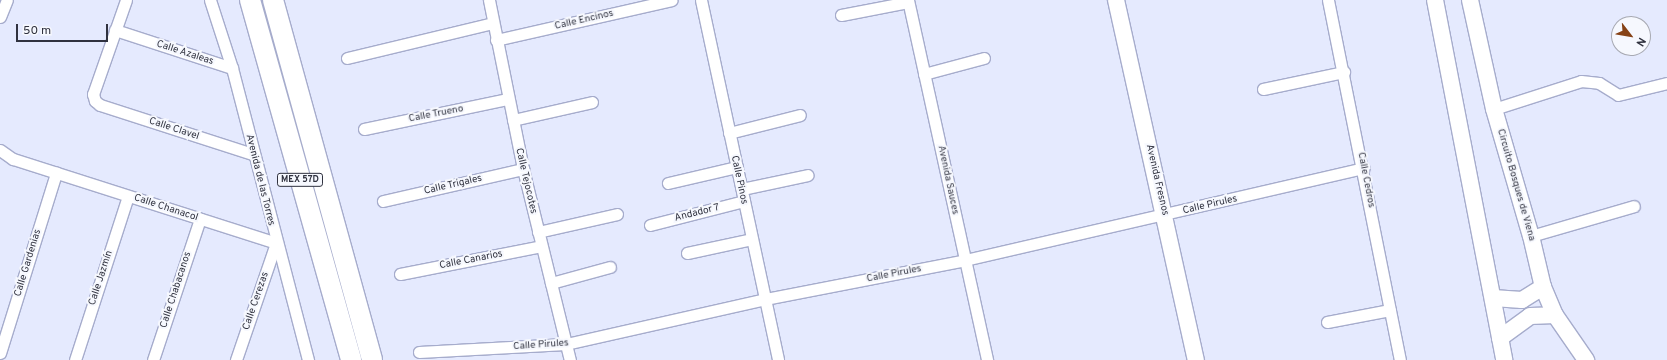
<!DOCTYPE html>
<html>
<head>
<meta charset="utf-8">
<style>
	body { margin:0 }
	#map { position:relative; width:1667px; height:360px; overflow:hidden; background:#e5eafe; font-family:Overpass,sans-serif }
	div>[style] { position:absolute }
	.roads { filter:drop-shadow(1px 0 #a6accc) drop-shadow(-1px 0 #a6accc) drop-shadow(0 1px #a6accc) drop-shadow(0 -1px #a6accc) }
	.street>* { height:11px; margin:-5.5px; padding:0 5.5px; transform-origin:5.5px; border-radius:5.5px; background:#fff }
	.secondary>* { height:16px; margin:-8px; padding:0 8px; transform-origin:8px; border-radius:8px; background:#fff }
	.highway>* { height:20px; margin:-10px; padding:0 10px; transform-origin:10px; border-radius:10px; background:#fff }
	span { translate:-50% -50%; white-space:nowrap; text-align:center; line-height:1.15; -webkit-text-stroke:4px #f6f8fe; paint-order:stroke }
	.shield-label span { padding:1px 3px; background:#f6f8fe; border:1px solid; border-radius:3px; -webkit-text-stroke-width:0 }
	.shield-label { font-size:9px; color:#30323f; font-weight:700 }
	.street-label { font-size:10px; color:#30323f }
	.north { position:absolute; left:1611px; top:16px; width:40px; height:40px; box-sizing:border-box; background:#f6f8fe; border:1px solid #a7a9b2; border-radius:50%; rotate:121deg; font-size:11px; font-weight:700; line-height:16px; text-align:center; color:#30323f }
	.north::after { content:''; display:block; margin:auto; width:14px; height:18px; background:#864216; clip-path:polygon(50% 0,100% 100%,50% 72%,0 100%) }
	.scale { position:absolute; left:16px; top:24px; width:92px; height:18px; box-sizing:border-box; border:2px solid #30323f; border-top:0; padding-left:5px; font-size:12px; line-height:14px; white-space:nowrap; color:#30323f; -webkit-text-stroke:3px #f6f8fe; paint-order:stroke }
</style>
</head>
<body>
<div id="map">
	<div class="roads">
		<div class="street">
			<div style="left:126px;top:0;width:100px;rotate:109.3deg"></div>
			<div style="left:93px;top:94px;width:7px;rotate:74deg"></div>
			<div style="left:95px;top:101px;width:6px;rotate:39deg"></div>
			<div style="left:100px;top:105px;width:161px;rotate:17.8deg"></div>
			<div style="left:210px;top:0;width:71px;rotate:72.1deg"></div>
			<div style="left:232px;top:68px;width:302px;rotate:75.4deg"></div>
			<div style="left:489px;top:0;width:172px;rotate:78.6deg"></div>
			<div style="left:523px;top:169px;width:197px;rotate:76.2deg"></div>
			<div style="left:701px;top:0;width:368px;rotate:77.9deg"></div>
			<div style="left:908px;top:0;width:369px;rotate:77.6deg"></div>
			<div style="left:1328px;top:0;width:367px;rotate:78.7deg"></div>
			<div style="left:841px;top:15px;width:68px;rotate:-11deg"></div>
			<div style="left:0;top:17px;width:18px;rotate:-68deg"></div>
			<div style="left:115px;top:30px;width:123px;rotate:18deg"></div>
			<div style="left:496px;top:40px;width:180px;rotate:-12.8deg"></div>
			<div style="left:347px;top:58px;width:150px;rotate:-13.5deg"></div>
			<div style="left:924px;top:74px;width:62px;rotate:-14.9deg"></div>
			<div style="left:1263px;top:89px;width:83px;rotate:-11.9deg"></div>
			<div style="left:1494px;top:109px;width:91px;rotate:-17.8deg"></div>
			<div style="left:1581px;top:81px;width:18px;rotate:6deg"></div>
			<div style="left:1599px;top:83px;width:22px;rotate:32deg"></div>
			<div style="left:1618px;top:95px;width:50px;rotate:-13.8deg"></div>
			<div style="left:513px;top:120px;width:81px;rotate:-12.8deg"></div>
			<div style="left:364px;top:129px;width:147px;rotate:-11.8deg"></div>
			<div style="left:729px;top:133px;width:73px;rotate:-14.2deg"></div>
			<div style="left:0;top:150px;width:16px;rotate:35deg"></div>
			<div style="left:13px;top:159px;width:276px;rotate:17.7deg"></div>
			<div style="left:276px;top:243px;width:124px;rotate:108.9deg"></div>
			<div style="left:668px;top:183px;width:71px;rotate:-13.1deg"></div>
			<div style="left:742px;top:189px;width:67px;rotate:-12deg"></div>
			<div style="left:383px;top:201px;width:144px;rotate:-12.9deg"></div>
			<div style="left:650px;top:225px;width:97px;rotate:-14.3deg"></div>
			<div style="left:538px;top:232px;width:81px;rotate:-12.8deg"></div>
			<div style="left:1531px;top:236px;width:107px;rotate:-16.2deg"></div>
			<div style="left:687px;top:253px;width:66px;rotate:-12.2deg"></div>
			<div style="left:400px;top:274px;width:144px;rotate:-11.2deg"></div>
			<div style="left:551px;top:283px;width:61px;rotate:-15.2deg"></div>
			<div style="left:1327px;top:322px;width:64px;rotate:-10.8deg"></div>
			<div style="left:419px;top:352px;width:147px;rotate:-3.1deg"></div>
			<div style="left:566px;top:344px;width:204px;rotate:-12.7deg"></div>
			<div style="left:765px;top:299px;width:204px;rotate:-11deg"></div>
			<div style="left:965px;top:260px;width:409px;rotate:-13deg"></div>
			<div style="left:0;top:353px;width:189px;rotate:-72.7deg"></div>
			<div style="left:75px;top:360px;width:172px;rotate:-72.1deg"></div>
			<div style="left:153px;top:360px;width:149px;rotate:-71.6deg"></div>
		</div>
		<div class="secondary">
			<div style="left:1116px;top:0;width:369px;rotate:77.5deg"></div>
			<div style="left:1435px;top:0;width:367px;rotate:79.1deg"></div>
			<div style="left:1470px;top:0;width:112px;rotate:77.6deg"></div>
			<div style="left:1494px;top:109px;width:132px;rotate:73.8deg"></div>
			<div style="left:1531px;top:236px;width:52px;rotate:76.8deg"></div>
			<div style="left:1543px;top:287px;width:30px;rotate:67deg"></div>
			<div style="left:1555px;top:315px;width:55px;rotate:55.4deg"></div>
			<div style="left:1493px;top:298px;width:29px;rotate:4deg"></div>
			<div style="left:1522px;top:300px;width:25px;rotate:-32deg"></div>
			<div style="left:1500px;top:338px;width:37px;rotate:-36deg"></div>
			<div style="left:1530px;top:316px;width:25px;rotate:-2deg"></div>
		</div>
		<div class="highway">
			<div style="left:250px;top:0;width:374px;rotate:74.3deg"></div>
			<div style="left:273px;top:0;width:373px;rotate:74.6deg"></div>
		</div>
	</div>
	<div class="shield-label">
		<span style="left:300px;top:180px">MEX 57D</span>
	</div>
	<div class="street-label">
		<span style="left:584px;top:20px;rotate:-13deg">Calle Encinos</span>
		<span style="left:185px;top:53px;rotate:18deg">Calle Azaleas</span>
		<span style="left:436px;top:114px;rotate:-11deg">Calle Trueno</span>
		<span style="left:174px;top:129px;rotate:18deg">Calle Clavel</span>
		<span style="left:260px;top:180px;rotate:76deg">Avenida de las Torres</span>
		<span style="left:739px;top:180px;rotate:78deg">Calle Pinos</span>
		<span style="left:948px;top:180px;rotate:78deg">Avenida Sauces</span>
		<span style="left:1157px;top:180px;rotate:77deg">Avenida Fresnos</span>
		<span style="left:1366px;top:180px;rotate:79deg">Calle Cedros</span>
		<span style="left:526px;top:181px;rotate:77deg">Calle Tejocotes</span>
		<span style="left:453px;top:185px;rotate:-13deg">Calle Trigales</span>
		<span style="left:1516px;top:185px;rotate:74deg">Circuito Bosques de Viena</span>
		<span style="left:1210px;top:205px;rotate:-13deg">Calle Pirules</span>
		<span style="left:166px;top:208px;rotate:18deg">Calle Chanacol</span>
		<span style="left:697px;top:213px;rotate:-14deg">Andador 7</span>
		<span style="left:471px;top:260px;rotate:-11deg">Calle Canarios</span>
		<span style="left:28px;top:263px;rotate:-73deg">Calle Gardenias</span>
		<span style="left:894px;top:274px;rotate:-11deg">Calle Pirules</span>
		<span style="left:101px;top:278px;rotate:-72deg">Calle Jazmín</span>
		<span style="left:176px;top:290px;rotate:-72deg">Calle Chabacanos</span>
		<span style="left:256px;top:301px;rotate:-71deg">Calle Cerezas</span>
		<span style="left:541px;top:345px;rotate:-4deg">Calle Pirules</span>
	</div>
	<div class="north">N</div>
	<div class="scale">50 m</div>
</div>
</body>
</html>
